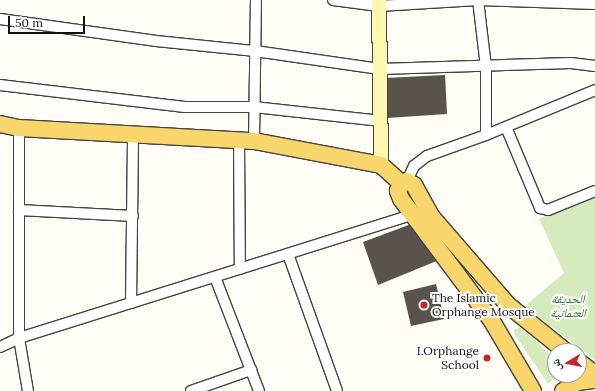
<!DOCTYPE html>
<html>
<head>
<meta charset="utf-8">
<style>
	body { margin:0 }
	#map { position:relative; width:595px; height:391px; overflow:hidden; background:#fffdf5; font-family:Lora,"Noto Naskh Arabic",serif }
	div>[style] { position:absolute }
	.green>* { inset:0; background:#d5ebbd }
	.building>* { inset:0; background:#5a524d }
	.roads { filter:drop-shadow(1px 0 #444) drop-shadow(-1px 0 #444) drop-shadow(0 1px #444) drop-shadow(0 -1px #444) }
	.street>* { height:10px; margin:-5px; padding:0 5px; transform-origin:5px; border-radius:5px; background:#fff }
	.secondary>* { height:14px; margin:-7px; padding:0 7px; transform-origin:7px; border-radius:7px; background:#fff6b0 }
	.primary>* { height:16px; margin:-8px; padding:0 8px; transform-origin:8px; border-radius:8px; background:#f9d66b }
	.dots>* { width:11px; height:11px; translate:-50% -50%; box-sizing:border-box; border:2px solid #fff; border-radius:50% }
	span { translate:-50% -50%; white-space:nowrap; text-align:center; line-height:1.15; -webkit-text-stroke:4px #fff; paint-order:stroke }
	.poi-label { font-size:12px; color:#111 }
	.left { translate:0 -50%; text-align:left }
	.right { translate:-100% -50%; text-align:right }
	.park-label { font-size:12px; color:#2f6b1f; font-style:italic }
	.north { position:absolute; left:547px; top:343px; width:40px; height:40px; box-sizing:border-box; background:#fff; border:1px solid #a0a0a0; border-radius:50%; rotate:260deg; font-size:11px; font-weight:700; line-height:16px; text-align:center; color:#111 }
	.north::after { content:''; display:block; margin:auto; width:14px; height:18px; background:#c4262e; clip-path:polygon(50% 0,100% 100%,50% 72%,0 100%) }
	.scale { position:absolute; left:8px; top:16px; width:77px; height:18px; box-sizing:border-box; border:2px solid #111; border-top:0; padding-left:5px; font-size:12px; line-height:14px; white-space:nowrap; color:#111; -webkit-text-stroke:3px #fff; paint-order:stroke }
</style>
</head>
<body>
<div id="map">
	<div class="green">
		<div style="clip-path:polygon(595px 193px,595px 360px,525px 306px,564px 273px,539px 219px)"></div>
		<div style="clip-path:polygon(520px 327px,555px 359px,555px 375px,558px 375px,548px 384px,514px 333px,514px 330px)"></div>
	</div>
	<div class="building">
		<div style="clip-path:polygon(445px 75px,447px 114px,387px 118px,385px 78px)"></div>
		<div style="clip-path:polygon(414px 223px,439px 260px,378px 285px,363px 242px)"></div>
		<div style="clip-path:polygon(436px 284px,444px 319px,411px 326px,403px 292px)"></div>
	</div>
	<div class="roads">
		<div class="street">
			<div style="left:333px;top:0;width:46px;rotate:7.4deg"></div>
			<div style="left:379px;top:6px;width:99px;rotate:-3.5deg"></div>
			<div style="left:478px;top:0;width:117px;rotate:2deg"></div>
			<div style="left:478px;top:0;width:67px;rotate:83.2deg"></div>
			<div style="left:486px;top:67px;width:68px;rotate:90deg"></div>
			<div style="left:0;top:19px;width:158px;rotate:8deg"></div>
			<div style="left:156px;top:41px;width:100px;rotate:5.8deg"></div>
			<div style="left:255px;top:51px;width:126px;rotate:8.2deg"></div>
			<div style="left:380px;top:69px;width:191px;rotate:-1.8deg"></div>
			<div style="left:571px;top:63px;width:24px;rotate:7deg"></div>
			<div style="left:0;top:85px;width:186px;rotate:6.8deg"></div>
			<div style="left:185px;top:107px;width:69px"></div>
			<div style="left:254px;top:107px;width:128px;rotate:6.3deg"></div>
			<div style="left:506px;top:127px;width:88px;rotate:67.2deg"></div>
			<div style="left:540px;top:208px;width:8px;rotate:14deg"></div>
			<div style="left:548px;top:210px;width:51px;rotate:-22deg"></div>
			<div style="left:19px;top:128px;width:210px;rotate:90deg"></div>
			<div style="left:19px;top:338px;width:54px;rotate:80.4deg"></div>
			<div style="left:239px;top:140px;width:129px;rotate:89.6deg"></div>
			<div style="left:254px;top:141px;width:141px;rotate:-89.2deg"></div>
			<div style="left:407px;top:181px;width:17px;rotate:-65deg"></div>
			<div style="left:414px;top:166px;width:16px;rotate:-38deg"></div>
			<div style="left:427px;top:156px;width:63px;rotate:-19.6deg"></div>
			<div style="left:486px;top:135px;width:118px;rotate:-22.4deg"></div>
			<div style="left:19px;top:210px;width:114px;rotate:3deg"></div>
			<div style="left:288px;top:254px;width:145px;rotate:70.3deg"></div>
			<div style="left:215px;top:277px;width:122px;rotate:68.9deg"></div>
			<div style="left:131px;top:303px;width:169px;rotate:-89.3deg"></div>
			<div style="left:0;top:347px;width:21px;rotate:-25deg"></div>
			<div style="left:19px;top:338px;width:412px;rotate:-17.4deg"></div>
			<div style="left:191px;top:391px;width:64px;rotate:-19.3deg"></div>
		</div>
		<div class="secondary">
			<div style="left:379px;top:0;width:165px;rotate:89.3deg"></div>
		</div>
		<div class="primary">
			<div style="left:0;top:124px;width:19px;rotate:12deg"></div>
			<div style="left:19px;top:128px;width:235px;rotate:3.2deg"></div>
			<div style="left:254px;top:141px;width:129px;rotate:10.7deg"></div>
			<div style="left:381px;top:165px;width:27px;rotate:42deg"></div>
			<div style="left:579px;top:362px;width:20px;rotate:37deg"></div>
			<div style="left:533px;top:391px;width:81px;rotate:-120.4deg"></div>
			<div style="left:492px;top:321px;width:152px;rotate:-126.7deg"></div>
			<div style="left:401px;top:199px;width:9px;rotate:-111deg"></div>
			<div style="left:398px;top:191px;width:9px;rotate:-69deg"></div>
			<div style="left:401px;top:183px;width:6px;rotate:-18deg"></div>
			<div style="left:407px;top:181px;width:8px;rotate:30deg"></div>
			<div style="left:414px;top:185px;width:35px;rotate:61deg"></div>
			<div style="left:431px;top:216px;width:118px;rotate:49.1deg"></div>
			<div style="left:508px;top:305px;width:73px;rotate:38.9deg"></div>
			<div style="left:563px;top:391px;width:17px;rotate:-31deg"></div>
			<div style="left:578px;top:382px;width:17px;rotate:-7deg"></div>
		</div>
	</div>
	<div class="dots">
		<div style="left:424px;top:305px;background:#c4262e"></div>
		<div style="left:487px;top:358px;background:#c4262e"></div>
	</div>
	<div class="poi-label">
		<span class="left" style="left:432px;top:305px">The Islamic<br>Orphange Mosque</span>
		<span class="right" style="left:479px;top:358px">I.Orphange<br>School</span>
	</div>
	<div class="park-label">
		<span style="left:568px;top:306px">الحديقة<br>العثمانية</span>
	</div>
	<div class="north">ش</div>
	<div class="scale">50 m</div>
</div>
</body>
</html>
